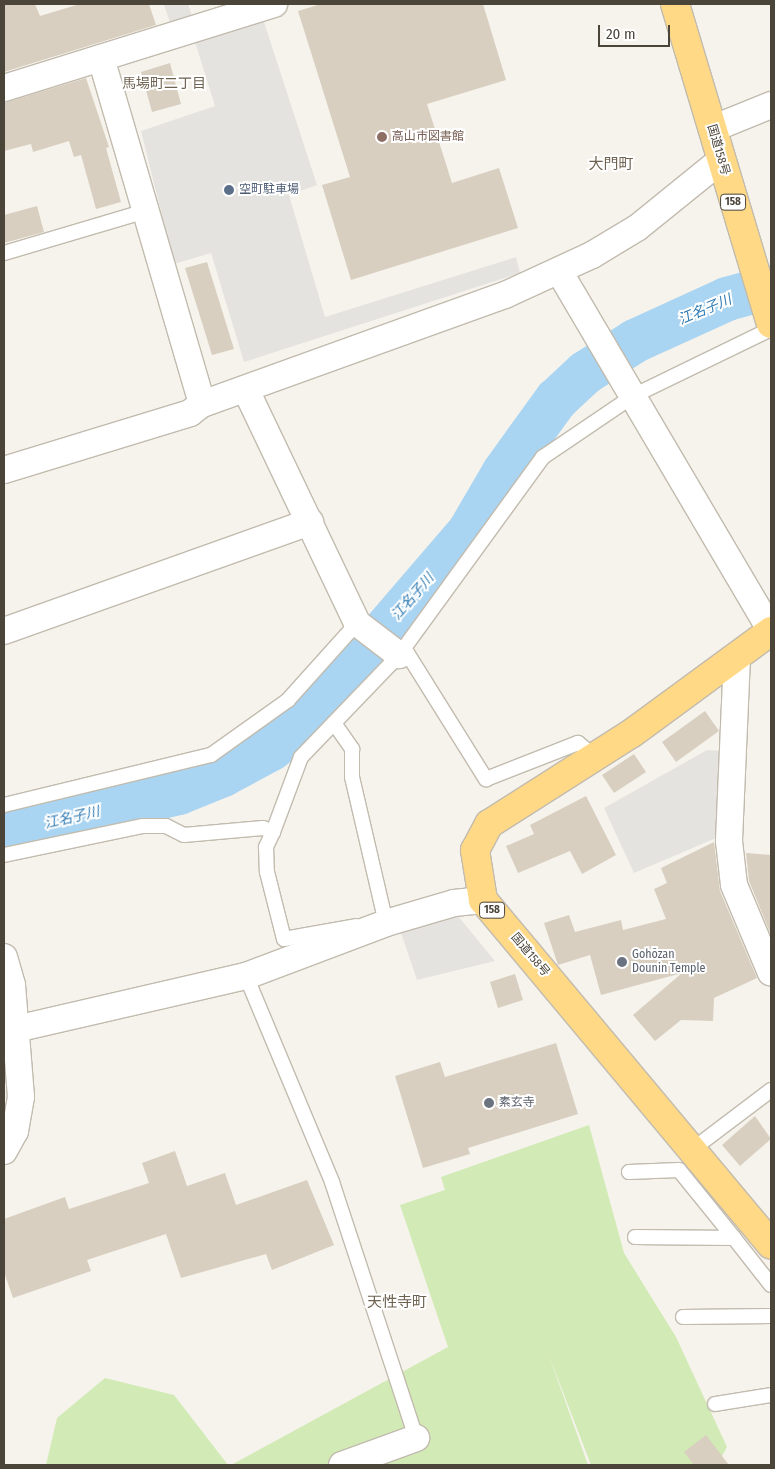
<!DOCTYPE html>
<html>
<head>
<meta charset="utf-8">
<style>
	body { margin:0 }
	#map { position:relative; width:775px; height:1469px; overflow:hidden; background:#f6f3ec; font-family:"Fira Sans Condensed","Noto Sans JP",sans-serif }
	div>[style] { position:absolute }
	.green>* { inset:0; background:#d2eab5 }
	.parking>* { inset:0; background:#e5e3e0 }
	.river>* { height:44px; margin:-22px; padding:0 22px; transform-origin:22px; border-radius:22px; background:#a9d4f2 }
	.building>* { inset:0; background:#d8cfc1 }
	.roads { filter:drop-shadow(1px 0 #c2bbae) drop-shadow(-1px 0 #c2bbae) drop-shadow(0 1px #c2bbae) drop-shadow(0 -1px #c2bbae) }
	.service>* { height:14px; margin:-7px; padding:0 7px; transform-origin:7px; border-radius:7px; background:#fff }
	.minor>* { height:26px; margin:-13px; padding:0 13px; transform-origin:13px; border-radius:13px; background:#fff }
	.trunk>* { height:28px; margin:-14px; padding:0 14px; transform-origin:14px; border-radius:14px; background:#ffd985 }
	.dots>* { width:14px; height:14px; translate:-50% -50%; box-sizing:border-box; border:2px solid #fff; border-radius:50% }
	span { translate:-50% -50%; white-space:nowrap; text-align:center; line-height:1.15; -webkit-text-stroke:4px #fff; paint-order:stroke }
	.shield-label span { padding:1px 4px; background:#fff; border:1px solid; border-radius:4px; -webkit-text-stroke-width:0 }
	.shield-label { font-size:11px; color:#4b4439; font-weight:700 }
	.education-label { font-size:12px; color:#785e54 }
	.left { translate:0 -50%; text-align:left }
	.street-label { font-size:12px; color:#4b4439 }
	.service-label { font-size:12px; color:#4e5e75 }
	.worship-label { font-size:12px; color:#5b616d }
	.neighbourhood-label { font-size:14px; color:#6e6250 }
	.water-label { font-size:14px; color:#2e7ab2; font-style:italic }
	.quarter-label { font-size:15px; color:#6e6250 }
	.frame { position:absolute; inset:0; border:5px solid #4b4439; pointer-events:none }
	.scale { position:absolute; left:598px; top:25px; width:72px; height:22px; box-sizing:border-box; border:2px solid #4b4439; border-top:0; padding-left:6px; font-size:15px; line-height:18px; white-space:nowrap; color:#4b4439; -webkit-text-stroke:4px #fff; paint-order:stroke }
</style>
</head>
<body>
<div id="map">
	<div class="green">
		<div style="clip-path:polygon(589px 1125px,624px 1253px,676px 1337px,727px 1447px,717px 1465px,591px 1465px,548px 1353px,588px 1465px,231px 1465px,448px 1347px,400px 1205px,445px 1190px,441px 1177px)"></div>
		<div style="clip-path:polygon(105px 1378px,174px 1395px,228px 1465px,46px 1465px,57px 1418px)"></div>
	</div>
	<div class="parking">
		<div style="clip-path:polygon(164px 4px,188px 4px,192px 16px,170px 23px)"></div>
		<div style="clip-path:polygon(264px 22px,317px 185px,289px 195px,325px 317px,516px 257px,520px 273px,244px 362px,211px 253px,174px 264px,141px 131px,215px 106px,195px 42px)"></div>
		<div style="clip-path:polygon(707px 750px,726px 751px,723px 835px,634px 873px,604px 808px)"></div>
		<div style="clip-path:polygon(458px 916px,495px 961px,417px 980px,401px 933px)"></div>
	</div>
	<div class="river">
		<div style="left:4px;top:834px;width:180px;rotate:-13.2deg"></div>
		<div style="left:179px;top:793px;width:48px;rotate:-22.2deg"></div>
		<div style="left:223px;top:775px;width:55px;rotate:-28.4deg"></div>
		<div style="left:271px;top:749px;width:40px;rotate:-37deg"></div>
		<div style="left:303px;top:725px;width:255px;rotate:-49.3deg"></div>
		<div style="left:469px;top:532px;width:69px;rotate:-59.7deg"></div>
		<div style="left:504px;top:472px;width:89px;rotate:-54.2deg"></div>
		<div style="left:556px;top:400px;width:40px;rotate:-43deg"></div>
		<div style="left:585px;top:373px;width:59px;rotate:-32.6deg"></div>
		<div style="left:635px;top:341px;width:101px;rotate:-24.5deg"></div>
		<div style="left:727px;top:299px;width:46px;rotate:-15.3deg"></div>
	</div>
	<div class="building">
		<div style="clip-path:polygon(4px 4px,35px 4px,40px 16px,80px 4px,149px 4px,156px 25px,4px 72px)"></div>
		<div style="clip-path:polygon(321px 4px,483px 4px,506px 80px,427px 104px,452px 183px,499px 168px,518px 228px,351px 280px,322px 185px,350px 177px,298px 11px)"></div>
		<div style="clip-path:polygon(170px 63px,181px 104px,152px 112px,141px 72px)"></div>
		<div style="clip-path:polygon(86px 78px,109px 147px,106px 148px,121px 202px,96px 209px,81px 155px,74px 157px,69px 141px,33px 152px,31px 144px,4px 151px,4px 103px)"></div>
		<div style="clip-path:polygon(37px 206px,44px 232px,4px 243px,4px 215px)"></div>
		<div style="clip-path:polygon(207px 262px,234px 349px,212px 355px,185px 268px)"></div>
		<div style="clip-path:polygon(705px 711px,719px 731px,676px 762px,662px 742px)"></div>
		<div style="clip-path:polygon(634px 754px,646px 772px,614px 793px,602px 775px)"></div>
		<div style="clip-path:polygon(586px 796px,616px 855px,582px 874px,570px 851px,518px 873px,506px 846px,534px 834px,530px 825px)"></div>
		<div style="clip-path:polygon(714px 842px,720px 891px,757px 978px,714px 998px,713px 1021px,681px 1020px,655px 1041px,633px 1015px,682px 973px,601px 995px,590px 955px,558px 965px,544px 923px,569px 915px,575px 932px,621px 920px,623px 930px,666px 919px,654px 889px,667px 883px,661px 868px)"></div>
		<div style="clip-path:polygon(746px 853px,771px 855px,771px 935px,749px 881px)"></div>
		<div style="clip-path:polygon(515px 974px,523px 1000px,498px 1008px,490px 982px)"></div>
		<div style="clip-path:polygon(556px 1043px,578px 1114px,468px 1148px,470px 1154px,423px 1168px,395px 1076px,440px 1062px,445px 1077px)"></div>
		<div style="clip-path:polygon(755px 1116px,771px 1139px,740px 1166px,722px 1145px)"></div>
		<div style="clip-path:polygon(175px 1151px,187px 1186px,225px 1173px,236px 1205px,307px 1180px,334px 1245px,272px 1270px,266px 1254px,181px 1278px,166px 1234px,87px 1260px,91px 1271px,13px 1298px,4px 1272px,4px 1219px,65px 1197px,69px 1209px,149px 1183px,142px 1163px)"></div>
		<div style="clip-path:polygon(706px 1435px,729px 1465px,694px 1465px,684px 1452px)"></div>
	</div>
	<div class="roads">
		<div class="service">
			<div style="left:4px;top:253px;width:148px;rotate:-16.5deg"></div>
			<div style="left:404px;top:648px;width:155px;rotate:58deg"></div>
			<div style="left:486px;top:779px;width:99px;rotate:-21.4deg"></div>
			<div style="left:578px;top:743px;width:22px;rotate:39deg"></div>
			<div style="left:334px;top:723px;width:32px;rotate:55deg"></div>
			<div style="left:352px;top:749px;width:28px;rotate:90deg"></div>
			<div style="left:352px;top:777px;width:150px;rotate:76.9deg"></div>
			<div style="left:386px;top:923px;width:3px;rotate:162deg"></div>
			<div style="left:4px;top:805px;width:213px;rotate:-13.6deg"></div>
			<div style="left:211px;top:755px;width:95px;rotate:-35.5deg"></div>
			<div style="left:288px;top:700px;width:103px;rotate:-48.1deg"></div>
			<div style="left:273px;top:832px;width:17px;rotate:115deg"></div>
			<div style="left:266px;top:847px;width:25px;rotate:88deg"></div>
			<div style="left:267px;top:872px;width:69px;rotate:75.8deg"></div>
			<div style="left:284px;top:939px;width:73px;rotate:-10.2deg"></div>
			<div style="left:4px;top:855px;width:142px;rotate:-11.8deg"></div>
			<div style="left:143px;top:826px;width:23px"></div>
			<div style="left:166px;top:826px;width:20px;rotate:27deg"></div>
			<div style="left:184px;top:835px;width:79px;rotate:-5.1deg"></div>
			<div style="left:263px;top:828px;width:11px;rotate:22deg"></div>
			<div style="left:273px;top:832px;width:80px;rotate:-69.5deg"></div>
			<div style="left:301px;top:757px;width:141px;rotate:-46.1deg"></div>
			<div style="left:399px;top:655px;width:245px;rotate:-54deg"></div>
			<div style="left:543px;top:457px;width:109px;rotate:-34.1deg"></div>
			<div style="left:633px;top:396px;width:153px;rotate:-25.9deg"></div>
			<div style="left:246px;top:976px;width:223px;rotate:67.3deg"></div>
			<div style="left:332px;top:1182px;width:269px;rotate:71.8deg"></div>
			<div style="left:693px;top:1149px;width:98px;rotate:-37.1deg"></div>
			<div style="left:629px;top:1172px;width:50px;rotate:-2.3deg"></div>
			<div style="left:679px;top:1170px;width:87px;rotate:51deg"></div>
			<div style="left:635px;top:1237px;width:99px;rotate:0.6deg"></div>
			<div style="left:734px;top:1238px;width:60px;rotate:51.8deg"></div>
			<div style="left:683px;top:1317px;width:88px;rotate:-0.7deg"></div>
			<div style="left:715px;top:1404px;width:57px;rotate:-9.1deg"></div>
		</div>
		<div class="minor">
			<div style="left:101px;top:58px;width:360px;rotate:73.7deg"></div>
			<div style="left:4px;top:88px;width:283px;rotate:-17.3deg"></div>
			<div style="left:712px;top:129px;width:64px;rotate:-22.1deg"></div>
			<div style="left:559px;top:271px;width:418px;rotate:59.5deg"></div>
			<div style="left:246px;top:390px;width:258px;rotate:64.5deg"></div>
			<div style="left:357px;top:623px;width:53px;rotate:37.3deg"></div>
			<div style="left:4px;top:470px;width:195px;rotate:-17deg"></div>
			<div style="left:190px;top:413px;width:15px;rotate:-37deg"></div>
			<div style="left:202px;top:404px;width:322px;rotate:-19.8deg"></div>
			<div style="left:505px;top:295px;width:96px;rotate:-24.7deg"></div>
			<div style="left:592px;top:255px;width:52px;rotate:-31deg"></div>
			<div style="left:637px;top:228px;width:108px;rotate:-39deg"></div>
			<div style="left:4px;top:631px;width:325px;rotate:-19.6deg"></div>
			<div style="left:737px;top:657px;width:184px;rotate:92.5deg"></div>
			<div style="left:729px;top:841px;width:44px;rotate:83.5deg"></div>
			<div style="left:734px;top:885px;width:95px;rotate:67.2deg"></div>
			<div style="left:4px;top:957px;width:29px;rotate:74deg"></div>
			<div style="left:12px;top:985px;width:112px;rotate:85.4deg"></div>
			<div style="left:21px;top:1097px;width:35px;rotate:100deg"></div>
			<div style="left:15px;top:1131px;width:23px;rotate:119deg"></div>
			<div style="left:16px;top:1029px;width:236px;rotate:-13deg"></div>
			<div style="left:246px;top:976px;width:150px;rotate:-20.7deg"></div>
			<div style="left:386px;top:923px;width:71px;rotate:-16.4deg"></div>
			<div style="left:454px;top:903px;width:29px;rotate:-6deg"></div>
			<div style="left:342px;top:1465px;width:79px;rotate:-20deg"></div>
		</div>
		<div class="trunk">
			<div style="left:675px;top:4px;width:334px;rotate:73.3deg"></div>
			<div style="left:771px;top:631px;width:172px;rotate:143.7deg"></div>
			<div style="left:632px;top:733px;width:169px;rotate:147.5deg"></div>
			<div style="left:489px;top:824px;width:30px;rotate:118deg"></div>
			<div style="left:475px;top:850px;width:51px;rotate:80.9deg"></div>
			<div style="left:483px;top:900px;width:449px;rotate:50.1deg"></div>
		</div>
	</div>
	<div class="dots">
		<div style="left:382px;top:137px;background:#8d6e63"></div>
		<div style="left:229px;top:190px;background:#5c6f8a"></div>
		<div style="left:622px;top:962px;background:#6b7280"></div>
		<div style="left:489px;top:1103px;background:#6b7280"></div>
	</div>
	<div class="shield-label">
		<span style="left:733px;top:202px">158</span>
		<span style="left:492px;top:910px">158</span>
	</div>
	<div class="education-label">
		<span class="left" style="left:392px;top:137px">高山市図書館</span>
	</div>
	<div class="street-label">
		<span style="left:718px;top:150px;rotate:74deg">国道158号</span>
		<span style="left:530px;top:955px;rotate:50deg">国道158号</span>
	</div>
	<div class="service-label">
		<span class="left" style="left:239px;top:190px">空町駐車場</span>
	</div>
	<div class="worship-label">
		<span class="left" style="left:632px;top:962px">Gohōzan<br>Dounin Temple</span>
		<span class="left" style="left:499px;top:1103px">素玄寺</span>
	</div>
	<div class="neighbourhood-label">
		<span style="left:164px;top:84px">馬場町二丁目</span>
	</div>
	<div class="water-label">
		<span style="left:705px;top:310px;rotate:-23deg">江名子川</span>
		<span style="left:413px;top:597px;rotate:-49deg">江名子川</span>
		<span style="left:72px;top:818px;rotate:-13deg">江名子川</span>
	</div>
	<div class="quarter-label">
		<span style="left:611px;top:165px">大門町</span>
		<span style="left:397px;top:1303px">天性寺町</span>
	</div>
	<div class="frame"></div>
	<div class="scale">20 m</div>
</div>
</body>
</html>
